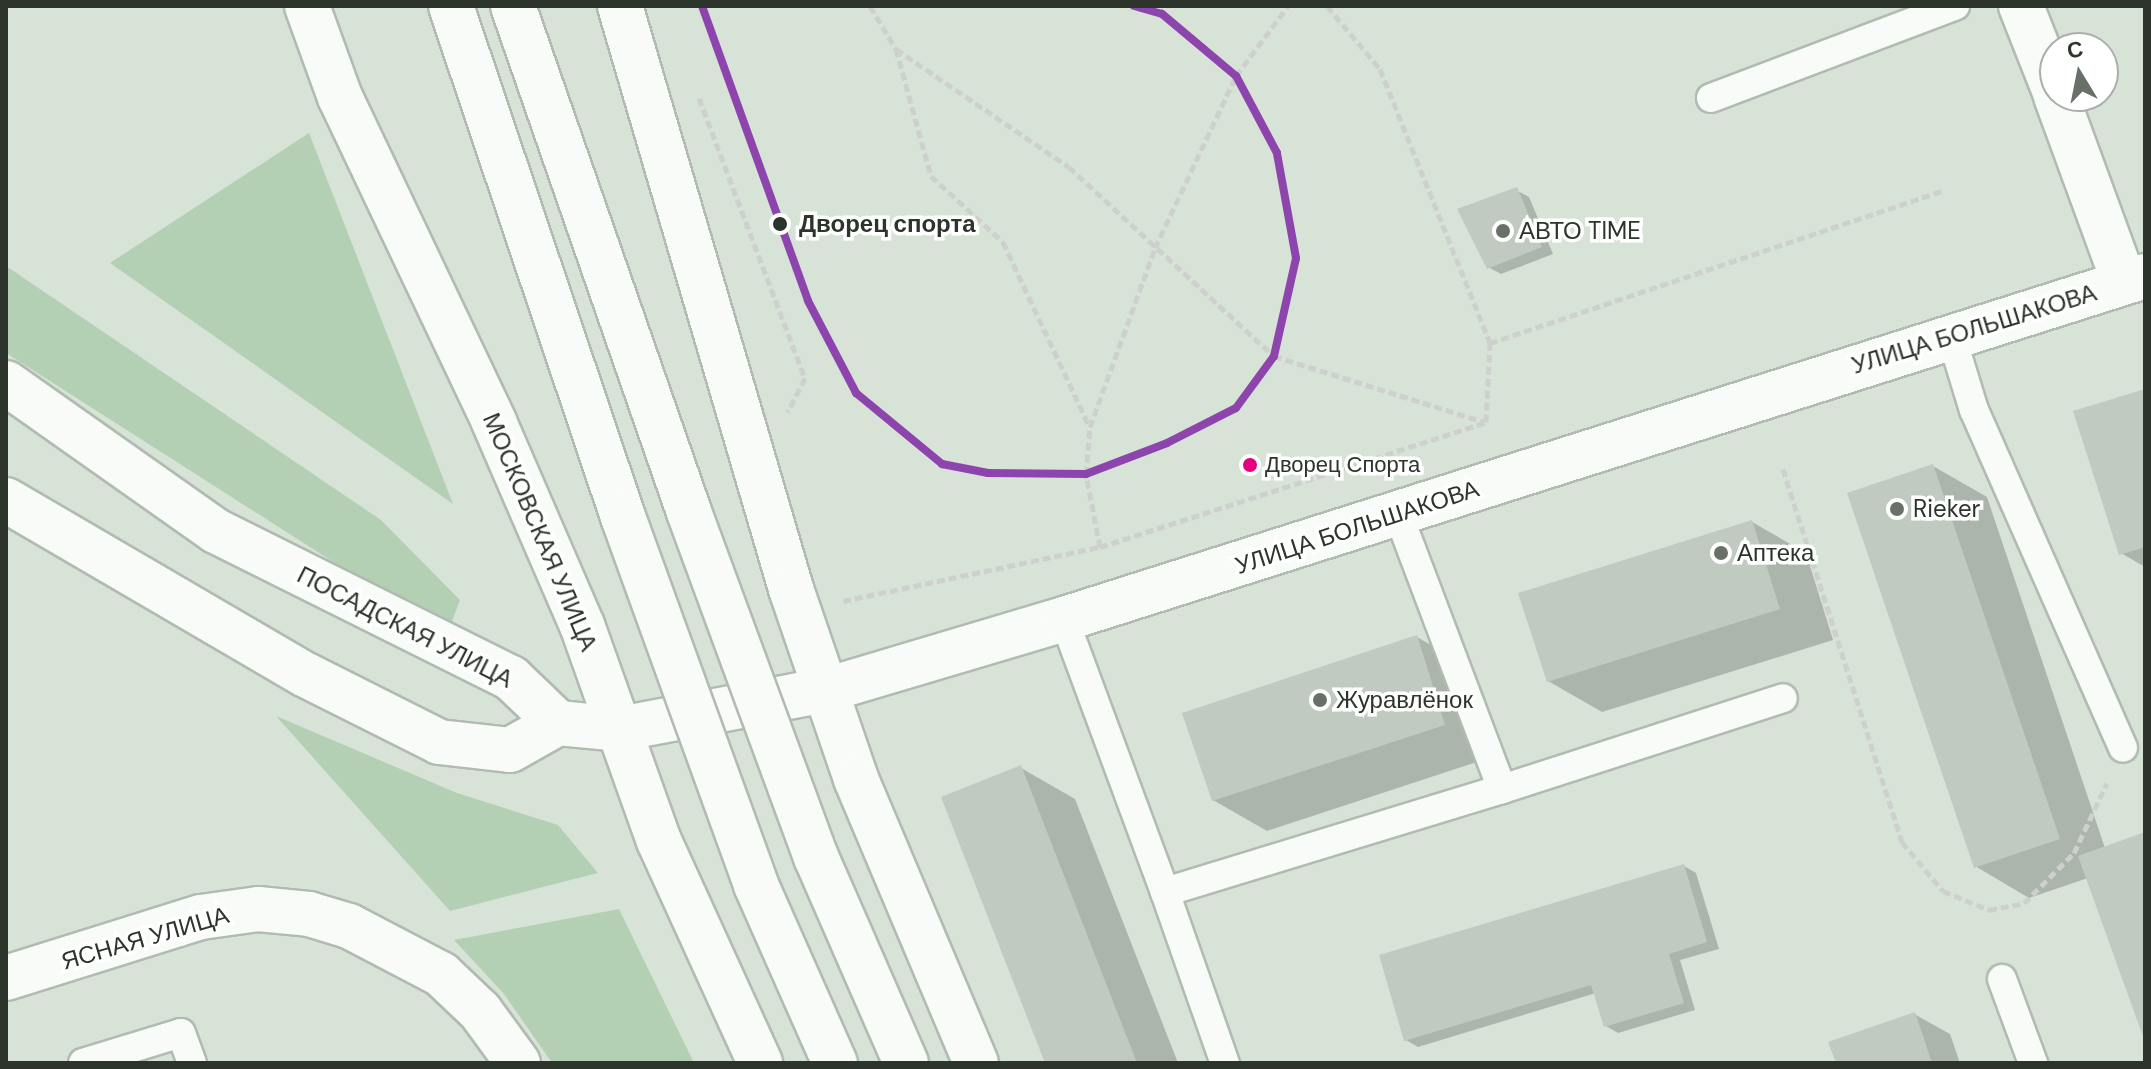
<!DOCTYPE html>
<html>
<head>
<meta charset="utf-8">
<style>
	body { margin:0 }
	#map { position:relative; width:2151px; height:1069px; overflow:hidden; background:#d7e3d7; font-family:"DM Sans",sans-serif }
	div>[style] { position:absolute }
	.green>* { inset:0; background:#b4d0b4 }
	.shadow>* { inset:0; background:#0003 }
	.building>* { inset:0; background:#c0cac0 }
	.path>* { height:5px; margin-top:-2.5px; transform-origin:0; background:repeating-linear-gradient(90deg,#cdd0cc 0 8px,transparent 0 12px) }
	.roads { filter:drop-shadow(2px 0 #b1bbb1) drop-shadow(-2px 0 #b1bbb1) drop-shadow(0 2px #b1bbb1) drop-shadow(0 -2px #b1bbb1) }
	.lane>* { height:28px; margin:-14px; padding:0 14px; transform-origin:14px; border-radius:14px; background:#f9fbf9 }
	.secondary>* { height:44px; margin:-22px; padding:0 22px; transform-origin:22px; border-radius:22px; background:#f9fbf9 }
	.primary>* { height:44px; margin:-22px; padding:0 22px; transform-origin:22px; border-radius:22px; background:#f9fbf9 }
	.bridges { filter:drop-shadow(2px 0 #b1bbb1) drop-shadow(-2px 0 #b1bbb1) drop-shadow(0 2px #b1bbb1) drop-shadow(0 -2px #b1bbb1) }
	.primary-bridge>* { height:44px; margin:-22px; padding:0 22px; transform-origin:22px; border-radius:22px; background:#f9fbf9 }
	.tram-1>* { height:8px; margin:-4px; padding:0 4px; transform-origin:4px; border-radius:4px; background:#8e44ad }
	.dots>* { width:22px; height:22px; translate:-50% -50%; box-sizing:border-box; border:4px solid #fff; border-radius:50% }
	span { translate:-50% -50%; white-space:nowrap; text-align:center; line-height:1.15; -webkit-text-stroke:7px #fff; paint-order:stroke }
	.bus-label { font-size:22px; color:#2c342b }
	.left { translate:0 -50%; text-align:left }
	.stop-label { font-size:24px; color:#2c342b; font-weight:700 }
	.poi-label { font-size:24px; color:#2c342b }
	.street-label { font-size:24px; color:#2c342b }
	.frame { position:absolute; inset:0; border:8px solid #2c342b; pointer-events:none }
	.north { position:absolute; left:2039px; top:32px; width:80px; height:80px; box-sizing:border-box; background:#fff; border:2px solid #abaeaa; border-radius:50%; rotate:350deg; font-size:22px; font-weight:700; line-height:32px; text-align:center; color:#2c342b }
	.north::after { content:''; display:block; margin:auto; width:28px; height:36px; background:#687167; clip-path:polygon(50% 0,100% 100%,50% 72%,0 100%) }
</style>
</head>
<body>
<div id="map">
	<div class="green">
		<div style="clip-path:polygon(309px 133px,453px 504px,110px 263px)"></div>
		<div style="clip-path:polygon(6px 266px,381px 520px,460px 600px,450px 627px,360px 579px,6px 353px)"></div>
		<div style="clip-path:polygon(276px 716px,457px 793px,558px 825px,598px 873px,450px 911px)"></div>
		<div style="clip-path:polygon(619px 909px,694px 1063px,552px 1063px,504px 994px,454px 940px)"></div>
	</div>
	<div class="shadow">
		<div style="clip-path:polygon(1516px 190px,1529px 197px,1553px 254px,1501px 274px,1488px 267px)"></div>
		<div style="clip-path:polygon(2145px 391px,2145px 567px,2121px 553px)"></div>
		<div style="clip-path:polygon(1933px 466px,1987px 497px,2105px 848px,2145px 834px,2145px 1037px,2088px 878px,2029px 898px,1975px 866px)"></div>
		<div style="clip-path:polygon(1752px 522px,1806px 553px,1833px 640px,1602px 712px,1548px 681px)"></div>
		<div style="clip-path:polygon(1417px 637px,1471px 668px,1498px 755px,1267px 831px,1213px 800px)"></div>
		<div style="clip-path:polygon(1021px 768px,1075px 799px,1178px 1063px,1048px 1063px)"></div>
		<div style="clip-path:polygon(1684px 866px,1696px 873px,1719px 949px,1680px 960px,1695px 1010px,1618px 1033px,1606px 1026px,1596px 993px,1418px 1047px,1406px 1040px)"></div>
		<div style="clip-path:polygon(1914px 1014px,1950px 1034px,1960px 1063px,1838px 1063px)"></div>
	</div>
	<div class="building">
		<div style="clip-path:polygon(1517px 187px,1542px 247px,1487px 269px,1457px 209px)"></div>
		<div style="clip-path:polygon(2145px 389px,2145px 547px,2119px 555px,2073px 411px)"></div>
		<div style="clip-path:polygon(1933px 464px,2060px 839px,1974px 868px,1847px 493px)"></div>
		<div style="clip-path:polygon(1752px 520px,1780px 609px,1547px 682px,1518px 593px)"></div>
		<div style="clip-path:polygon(1417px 635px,1445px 725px,1212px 801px,1182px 713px)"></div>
		<div style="clip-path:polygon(1021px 765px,1137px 1063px,1045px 1063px,941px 797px)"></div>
		<div style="clip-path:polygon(2145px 832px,2145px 1042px,2078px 856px)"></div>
		<div style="clip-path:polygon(1684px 864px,1707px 942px,1669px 954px,1684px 1003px,1604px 1027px,1591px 985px,1404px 1041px,1379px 955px)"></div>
		<div style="clip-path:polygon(1915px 1012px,1932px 1063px,1836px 1063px,1828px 1042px)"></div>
	</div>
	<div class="path">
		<div style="left:870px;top:6px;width:50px;rotate:58.8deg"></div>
		<div style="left:896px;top:49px;width:209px;rotate:34.3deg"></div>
		<div style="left:1069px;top:167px;width:279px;rotate:42.7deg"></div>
		<div style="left:1274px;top:356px;width:221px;rotate:17.4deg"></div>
		<div style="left:1327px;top:6px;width:82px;rotate:49.9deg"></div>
		<div style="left:1380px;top:69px;width:295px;rotate:68.1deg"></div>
		<div style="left:896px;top:49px;width:132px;rotate:74.6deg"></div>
		<div style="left:931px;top:176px;width:98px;rotate:42.5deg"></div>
		<div style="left:1003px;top:242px;width:203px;rotate:64.9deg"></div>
		<div style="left:699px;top:98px;width:299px;rotate:69.3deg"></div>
		<div style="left:805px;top:378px;width:38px;rotate:117deg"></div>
		<div style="left:1783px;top:469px;width:392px;rotate:72.3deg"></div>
		<div style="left:1902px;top:842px;width:64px;rotate:50.1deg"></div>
		<div style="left:1943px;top:891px;width:50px;rotate:22.4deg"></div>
		<div style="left:1989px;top:910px;width:36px;rotate:-11deg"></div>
		<div style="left:2024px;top:903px;width:71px;rotate:-45deg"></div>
		<div style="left:2074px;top:853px;width:77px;rotate:-64.8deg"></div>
		<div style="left:1100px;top:547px;width:74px;rotate:-100.9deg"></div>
		<div style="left:1086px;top:474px;width:47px;rotate:-85.1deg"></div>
		<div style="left:1090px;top:427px;width:190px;rotate:-70deg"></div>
		<div style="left:1155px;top:248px;width:190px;rotate:-64.8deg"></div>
		<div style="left:1236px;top:76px;width:87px;rotate:-53.4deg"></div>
		<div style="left:843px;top:601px;width:263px;rotate:-11.9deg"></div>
		<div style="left:1100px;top:547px;width:406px;rotate:-17.9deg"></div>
		<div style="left:1486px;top:422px;width:79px;rotate:-87.1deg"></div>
		<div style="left:1490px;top:343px;width:479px;rotate:-18.6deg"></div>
	</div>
	<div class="roads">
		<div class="lane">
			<div style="left:1711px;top:98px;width:261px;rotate:-20.7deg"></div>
			<div style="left:1951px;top:335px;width:78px;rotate:73deg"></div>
			<div style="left:1974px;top:410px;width:369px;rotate:66.2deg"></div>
			<div style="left:1064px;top:619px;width:291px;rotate:69.7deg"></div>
			<div style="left:1165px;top:892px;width:352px;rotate:-17deg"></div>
			<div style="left:1502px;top:789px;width:294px;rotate:-110.7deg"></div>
			<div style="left:1502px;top:789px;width:295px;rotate:-17.9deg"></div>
			<div style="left:1165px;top:892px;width:181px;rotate:70.7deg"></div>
			<div style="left:2002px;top:979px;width:90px;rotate:69.7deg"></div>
			<div style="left:83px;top:1063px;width:102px;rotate:-17deg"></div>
			<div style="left:181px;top:1033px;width:32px;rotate:70deg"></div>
		</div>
		<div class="secondary">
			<div style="left:2021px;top:6px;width:92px;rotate:68.4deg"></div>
			<div style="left:2056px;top:96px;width:198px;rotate:69.9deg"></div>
			<div style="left:6px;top:383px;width:257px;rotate:35.2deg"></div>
			<div style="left:216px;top:531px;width:330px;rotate:26.5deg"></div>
			<div style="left:511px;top:678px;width:65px;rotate:43.8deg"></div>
			<div style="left:6px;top:500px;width:347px;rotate:30.3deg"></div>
			<div style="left:306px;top:675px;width:149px;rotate:26.7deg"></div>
			<div style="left:439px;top:742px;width:71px;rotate:6.4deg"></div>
			<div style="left:510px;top:750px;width:55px;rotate:-29.4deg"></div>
			<div style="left:558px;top:723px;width:61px;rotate:5.6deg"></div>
			<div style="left:619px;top:729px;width:211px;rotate:-10.7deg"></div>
			<div style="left:826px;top:690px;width:248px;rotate:-16.6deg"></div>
			<div style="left:1064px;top:619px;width:1134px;rotate:-17.6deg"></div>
			<div style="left:6px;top:978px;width:204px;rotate:-17.4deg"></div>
			<div style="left:201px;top:917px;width:58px;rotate:-8deg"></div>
			<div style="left:258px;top:909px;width:51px;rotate:5.6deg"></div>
			<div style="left:309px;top:914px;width:42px;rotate:16.7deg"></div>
			<div style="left:349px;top:926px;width:104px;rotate:27.6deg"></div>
			<div style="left:441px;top:974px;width:54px;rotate:43.5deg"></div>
			<div style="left:480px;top:1011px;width:64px;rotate:53.8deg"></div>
		</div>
		<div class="primary">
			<div style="left:307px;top:6px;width:97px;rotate:70.1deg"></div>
			<div style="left:340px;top:97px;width:360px;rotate:64.6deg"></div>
			<div style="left:494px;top:422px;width:221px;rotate:66.6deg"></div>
			<div style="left:582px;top:625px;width:229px;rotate:70.4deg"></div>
			<div style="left:659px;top:841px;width:244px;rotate:65.5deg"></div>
			<div style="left:620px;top:6px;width:608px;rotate:73.65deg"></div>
			<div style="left:791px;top:589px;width:201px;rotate:71.1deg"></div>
			<div style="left:856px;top:779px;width:308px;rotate:67.1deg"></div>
		</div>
	</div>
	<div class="bridges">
		<div class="primary-bridge">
			<div style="left:451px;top:6px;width:539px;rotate:71.4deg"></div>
			<div style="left:623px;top:517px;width:391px;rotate:70.1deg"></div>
			<div style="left:756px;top:885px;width:195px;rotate:66.1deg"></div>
			<div style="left:513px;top:6px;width:536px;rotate:70.82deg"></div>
			<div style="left:689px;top:512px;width:368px;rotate:69.8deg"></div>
			<div style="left:816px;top:857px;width:225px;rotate:66.4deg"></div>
		</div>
	</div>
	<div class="tram-1">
		<div style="left:702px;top:6px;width:313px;rotate:70.2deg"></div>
		<div style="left:808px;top:301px;width:104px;rotate:62.4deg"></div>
		<div style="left:856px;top:393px;width:112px;rotate:39.5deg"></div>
		<div style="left:942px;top:464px;width:47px;rotate:11.1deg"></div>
		<div style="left:988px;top:473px;width:98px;rotate:0.6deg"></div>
		<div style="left:1086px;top:474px;width:87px;rotate:-20.9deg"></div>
		<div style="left:1167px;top:443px;width:77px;rotate:-26.9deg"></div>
		<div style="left:1236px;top:408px;width:64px;rotate:-53.8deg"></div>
		<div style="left:1274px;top:356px;width:100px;rotate:-77.3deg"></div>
		<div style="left:1296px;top:258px;width:107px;rotate:-100.3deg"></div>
		<div style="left:1277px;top:153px;width:87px;rotate:-118deg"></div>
		<div style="left:1236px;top:76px;width:97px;rotate:-140deg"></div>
		<div style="left:1162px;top:14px;width:29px;rotate:-164deg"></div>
	</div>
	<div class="dots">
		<div style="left:780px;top:224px;background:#2c342b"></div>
		<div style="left:1503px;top:231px;background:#687167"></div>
		<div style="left:1250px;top:465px;background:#e5007d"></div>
		<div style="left:1897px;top:509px;background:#687167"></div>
		<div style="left:1721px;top:553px;background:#687167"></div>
		<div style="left:1320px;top:700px;background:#687167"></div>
	</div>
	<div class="bus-label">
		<span class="left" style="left:1265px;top:465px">Дворец Спорта</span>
	</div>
	<div class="stop-label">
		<span class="left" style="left:799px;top:224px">Дворец спорта</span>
	</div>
	<div class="poi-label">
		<span class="left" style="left:1519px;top:231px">АВТО TIME</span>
		<span class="left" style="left:1913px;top:509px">Rieker</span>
		<span class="left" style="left:1737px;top:553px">Аптека</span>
		<span class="left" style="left:1336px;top:700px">Журавлёнок</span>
	</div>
	<div class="street-label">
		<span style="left:1974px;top:329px;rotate:-17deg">УЛИЦА БОЛЬШАКОВА</span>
		<span style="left:1357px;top:527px;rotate:-18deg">УЛИЦА БОЛЬШАКОВА</span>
		<span style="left:540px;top:532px;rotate:67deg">МОСКОВСКАЯ УЛИЦА</span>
		<span style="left:405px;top:627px;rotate:27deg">ПОСАДСКАЯ УЛИЦА</span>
		<span style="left:145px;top:938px;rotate:-16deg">ЯСНАЯ УЛИЦА</span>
	</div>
	<div class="frame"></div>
	<div class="north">С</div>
</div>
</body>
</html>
